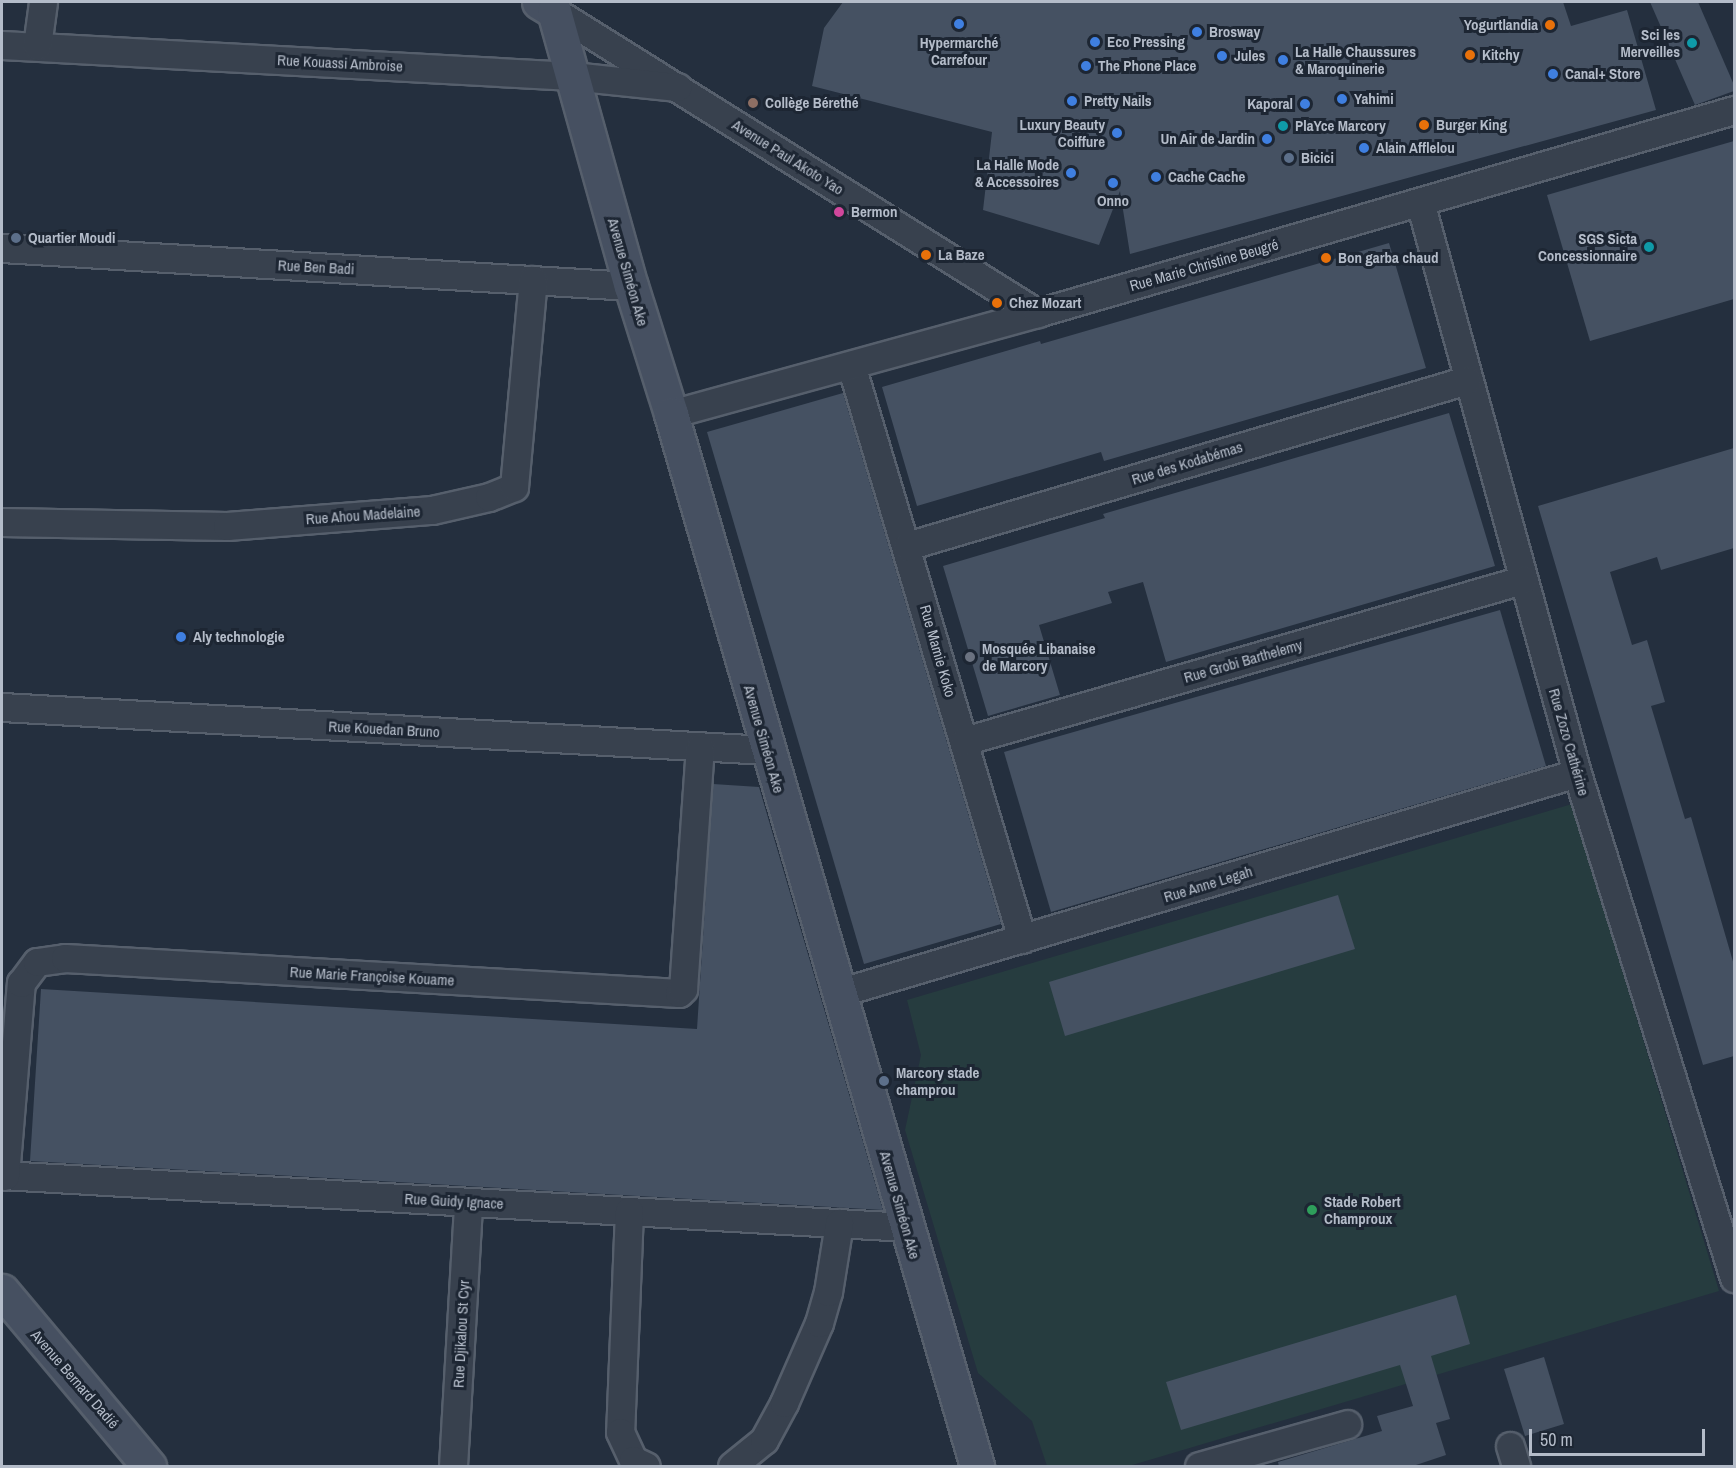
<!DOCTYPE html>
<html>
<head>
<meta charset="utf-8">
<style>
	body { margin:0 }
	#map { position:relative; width:1736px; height:1468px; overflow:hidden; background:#242f3e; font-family:"Archivo Narrow",sans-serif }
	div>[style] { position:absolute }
	.green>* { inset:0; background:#263c3f }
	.building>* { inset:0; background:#455162 }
	.roads { filter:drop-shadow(2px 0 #565f6c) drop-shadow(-2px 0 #565f6c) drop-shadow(0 2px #565f6c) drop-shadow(0 -2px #565f6c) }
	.street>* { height:27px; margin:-13.5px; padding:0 13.5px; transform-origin:13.5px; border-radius:13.5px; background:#38414e }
	.secondary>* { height:33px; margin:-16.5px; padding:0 16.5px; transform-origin:16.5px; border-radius:16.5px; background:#465061 }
	.dots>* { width:16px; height:16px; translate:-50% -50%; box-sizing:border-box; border:3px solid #1d2633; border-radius:50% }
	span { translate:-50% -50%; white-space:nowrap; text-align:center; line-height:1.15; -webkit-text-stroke:6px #1d2633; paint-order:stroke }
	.poi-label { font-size:15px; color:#b4bcc9; font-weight:700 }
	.right { translate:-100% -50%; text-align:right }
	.left { translate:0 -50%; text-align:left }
	.street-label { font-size:15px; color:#b4bcc9 }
	.frame { position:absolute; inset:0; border:3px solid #b4bcc9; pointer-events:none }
	.scale { position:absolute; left:1529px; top:1429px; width:176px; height:27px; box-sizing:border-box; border:3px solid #b4bcc9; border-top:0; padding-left:8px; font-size:18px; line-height:21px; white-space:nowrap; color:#b4bcc9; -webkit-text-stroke:4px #1d2633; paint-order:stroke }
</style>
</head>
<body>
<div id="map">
	<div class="green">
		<div style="clip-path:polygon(1572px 804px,1719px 1291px,1129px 1466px,1047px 1466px,1032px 1421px,978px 1373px,905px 1130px,921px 1055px,907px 1000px)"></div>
	</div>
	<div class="building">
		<div style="clip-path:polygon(843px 2px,1563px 2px,1571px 26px,1627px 10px,1656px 110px,1130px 254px,1120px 191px,1099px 245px,983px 210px,992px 132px,812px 86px,824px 28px)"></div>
		<div style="clip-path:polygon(1650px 2px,1698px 2px,1734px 85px,1734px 91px,1695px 105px)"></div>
		<div style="clip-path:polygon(1734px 141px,1734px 299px,1590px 341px,1547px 195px)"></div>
		<div style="clip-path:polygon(1389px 243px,1426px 368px,1104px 461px,1101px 452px,917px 506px,882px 387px,1040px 341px,1041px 344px)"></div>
		<div style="clip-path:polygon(843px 393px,1001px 924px,864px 964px,707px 432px)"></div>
		<div style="clip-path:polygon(1449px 413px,1495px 566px,1166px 662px,1143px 582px,1108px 592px,1112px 603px,1039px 625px,1060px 695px,988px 716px,943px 566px,1105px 518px,1103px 514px)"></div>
		<div style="clip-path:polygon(1734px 448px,1734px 548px,1661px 570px,1657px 557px,1610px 572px,1632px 645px,1647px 640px,1665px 702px,1651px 706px,1685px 819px,1691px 817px,1734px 965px,1734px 1056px,1703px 1065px,1538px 506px)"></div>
		<div style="clip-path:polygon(1500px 610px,1546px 766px,1051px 912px,1004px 752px)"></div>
		<div style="clip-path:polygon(713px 784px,759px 787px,883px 1210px,30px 1161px,41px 989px,697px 1029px)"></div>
		<div style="clip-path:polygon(1338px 895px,1355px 949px,1065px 1036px,1049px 982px)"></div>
		<div style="clip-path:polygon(1456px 1295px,1470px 1344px,1431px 1356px,1450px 1419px,1436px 1423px,1446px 1455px,1410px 1467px,1279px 1467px,1278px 1462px,1382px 1431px,1377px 1416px,1413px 1406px,1400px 1365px,1181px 1430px,1166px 1382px)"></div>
		<div style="clip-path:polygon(1544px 1357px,1564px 1424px,1525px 1436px,1504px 1369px)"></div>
	</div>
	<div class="roads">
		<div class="street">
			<div style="left:554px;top:11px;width:570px;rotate:32.02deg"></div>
			<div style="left:2px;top:45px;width:571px;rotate:3.11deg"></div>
			<div style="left:572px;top:76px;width:106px;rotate:6deg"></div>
			<div style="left:37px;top:46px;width:44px;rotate:-82.2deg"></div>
			<div style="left:1420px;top:202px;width:592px;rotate:74.63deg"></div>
			<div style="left:1577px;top:773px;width:529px;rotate:72.73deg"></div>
			<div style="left:2px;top:248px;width:630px;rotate:3.46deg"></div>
			<div style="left:851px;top:365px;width:599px;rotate:73.41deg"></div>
			<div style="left:671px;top:414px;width:380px;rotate:-15.4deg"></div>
			<div style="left:1037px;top:313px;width:726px;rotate:-16.24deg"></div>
			<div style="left:2px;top:522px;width:225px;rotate:1deg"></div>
			<div style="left:227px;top:526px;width:206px;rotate:-4.5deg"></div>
			<div style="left:432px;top:510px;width:58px;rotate:-12.8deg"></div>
			<div style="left:489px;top:497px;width:27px;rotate:-22deg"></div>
			<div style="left:514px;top:487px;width:208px;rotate:-84.8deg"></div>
			<div style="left:907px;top:546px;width:584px;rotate:-16.51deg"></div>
			<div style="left:2px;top:707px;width:766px;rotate:3.22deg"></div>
			<div style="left:964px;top:741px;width:581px;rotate:-16.09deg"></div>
			<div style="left:838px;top:993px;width:771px;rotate:-16.58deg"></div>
			<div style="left:2px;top:1175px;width:906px;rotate:3.29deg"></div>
			<div style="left:5px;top:1176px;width:194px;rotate:-85.3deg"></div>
			<div style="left:21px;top:983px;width:26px;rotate:-53deg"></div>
			<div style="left:37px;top:962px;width:28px;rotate:-8deg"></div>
			<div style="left:65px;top:958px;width:615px;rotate:3.26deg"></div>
			<div style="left:679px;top:993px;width:6px;rotate:-45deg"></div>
			<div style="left:683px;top:989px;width:242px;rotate:-86deg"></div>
			<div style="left:629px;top:1211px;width:221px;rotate:92.3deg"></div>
			<div style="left:620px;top:1432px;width:31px;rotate:65deg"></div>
			<div style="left:633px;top:1460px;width:14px;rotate:25deg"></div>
			<div style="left:1510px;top:1446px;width:21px;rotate:73deg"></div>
			<div style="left:453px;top:1466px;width:264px;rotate:-86.7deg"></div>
			<div style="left:732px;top:1466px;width:41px;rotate:-39.1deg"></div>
			<div style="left:764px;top:1440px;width:42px;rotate:-61.6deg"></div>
			<div style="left:784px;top:1403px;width:87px;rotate:-66.4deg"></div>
			<div style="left:819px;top:1323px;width:32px;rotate:-74deg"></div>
			<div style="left:828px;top:1292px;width:70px;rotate:-80.9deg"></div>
			<div style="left:1199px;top:1466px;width:154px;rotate:-15.8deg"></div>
		</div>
		<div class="secondary">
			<div style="left:539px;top:2px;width:17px;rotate:31deg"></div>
			<div style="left:554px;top:11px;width:286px;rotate:74.4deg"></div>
			<div style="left:631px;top:286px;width:134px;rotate:72.6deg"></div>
			<div style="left:671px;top:414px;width:1096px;rotate:73.78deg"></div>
			<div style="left:2px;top:1291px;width:229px;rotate:50deg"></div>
		</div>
	</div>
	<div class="dots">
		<div style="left:959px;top:24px;background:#3f7fe0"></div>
		<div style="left:1550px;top:25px;background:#e8710a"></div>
		<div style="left:1197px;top:32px;background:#3f7fe0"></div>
		<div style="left:1095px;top:42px;background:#3f7fe0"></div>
		<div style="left:1692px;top:43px;background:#0f9aa8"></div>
		<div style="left:1470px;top:55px;background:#e8710a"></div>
		<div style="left:1222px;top:56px;background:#3f7fe0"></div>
		<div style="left:1283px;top:60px;background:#3f7fe0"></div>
		<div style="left:1086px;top:66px;background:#3f7fe0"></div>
		<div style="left:1553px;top:74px;background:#3f7fe0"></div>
		<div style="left:1342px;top:99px;background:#3f7fe0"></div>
		<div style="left:1072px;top:101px;background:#3f7fe0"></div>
		<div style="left:753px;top:103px;background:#8d6e63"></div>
		<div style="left:1305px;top:104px;background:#3f7fe0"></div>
		<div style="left:1424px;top:125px;background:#e8710a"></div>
		<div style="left:1283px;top:126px;background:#0f9aa8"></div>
		<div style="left:1117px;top:133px;background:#3f7fe0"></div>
		<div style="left:1267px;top:139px;background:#3f7fe0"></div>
		<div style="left:1364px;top:148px;background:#3f7fe0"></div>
		<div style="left:1289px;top:158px;background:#5c6f8a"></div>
		<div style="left:1071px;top:173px;background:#3f7fe0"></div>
		<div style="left:1156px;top:177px;background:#3f7fe0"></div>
		<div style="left:1113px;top:183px;background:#3f7fe0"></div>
		<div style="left:839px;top:212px;background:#d1479c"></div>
		<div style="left:16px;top:238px;background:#5c6f8a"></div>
		<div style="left:1649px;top:247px;background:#0f9aa8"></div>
		<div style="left:926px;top:255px;background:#e8710a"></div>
		<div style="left:1326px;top:258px;background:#e8710a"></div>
		<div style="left:997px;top:303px;background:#e8710a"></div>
		<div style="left:181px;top:637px;background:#3f7fe0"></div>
		<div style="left:970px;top:657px;background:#6b7280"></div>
		<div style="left:884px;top:1081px;background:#5c6f8a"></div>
		<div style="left:1312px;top:1210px;background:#2e9e5b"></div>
	</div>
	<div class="poi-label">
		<span class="right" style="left:1538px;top:25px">Yogurtlandia</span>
		<span class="left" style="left:1209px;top:32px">Brosway</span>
		<span class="right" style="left:1680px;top:43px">Sci les<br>Merveilles</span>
		<span style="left:959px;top:51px">Hypermarché<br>Carrefour</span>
		<span class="left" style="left:1107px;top:42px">Eco Pressing</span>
		<span class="left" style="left:1295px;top:60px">La Halle Chaussures<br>&amp; Maroquinerie</span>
		<span class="left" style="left:1482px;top:55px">Kitchy</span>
		<span class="left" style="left:1234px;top:56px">Jules</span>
		<span class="left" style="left:1098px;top:66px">The Phone Place</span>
		<span class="left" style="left:1565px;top:74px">Canal+ Store</span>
		<span class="left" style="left:1354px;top:99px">Yahimi</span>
		<span class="left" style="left:1084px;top:101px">Pretty Nails</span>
		<span class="left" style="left:765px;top:103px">Collège Bérethé</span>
		<span class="right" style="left:1293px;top:104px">Kaporal</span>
		<span class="right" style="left:1105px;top:133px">Luxury Beauty<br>Coiffure</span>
		<span class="left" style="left:1436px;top:125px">Burger King</span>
		<span class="left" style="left:1295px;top:126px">PlaYce Marcory</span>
		<span class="right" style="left:1255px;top:139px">Un Air de Jardin</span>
		<span class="left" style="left:1376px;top:148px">Alain Afflelou</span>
		<span class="left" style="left:1301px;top:158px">Bicici</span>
		<span class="right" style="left:1059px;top:173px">La Halle Mode<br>&amp; Accessoires</span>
		<span class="left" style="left:1168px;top:177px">Cache Cache</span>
		<span style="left:1113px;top:201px">Onno</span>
		<span class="left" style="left:851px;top:212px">Bermon</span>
		<span class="left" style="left:28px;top:238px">Quartier Moudi</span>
		<span class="right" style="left:1637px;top:247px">SGS Sicta<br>Concessionnaire</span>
		<span class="left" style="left:938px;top:255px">La Baze</span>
		<span class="left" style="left:1338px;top:258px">Bon garba chaud</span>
		<span class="left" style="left:1009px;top:303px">Chez Mozart</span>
		<span class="left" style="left:193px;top:637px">Aly technologie</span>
		<span class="left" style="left:982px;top:657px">Mosquée Libanaise<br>de Marcory</span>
		<span class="left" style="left:896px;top:1081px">Marcory stade<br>champrou</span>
		<span class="left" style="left:1324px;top:1210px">Stade Robert<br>Champroux</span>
	</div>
	<div class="street-label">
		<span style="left:340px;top:63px;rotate:3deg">Rue Kouassi Ambroise</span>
		<span style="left:788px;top:157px;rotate:32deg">Avenue Paul Akoto Yao</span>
		<span style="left:1204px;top:265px;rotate:-16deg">Rue Marie Christine Beugré</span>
		<span style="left:316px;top:267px;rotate:3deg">Rue Ben Badi</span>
		<span style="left:628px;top:272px;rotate:74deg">Avenue Siméon Ake</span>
		<span style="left:1187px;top:463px;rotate:-17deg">Rue des Kodabémas</span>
		<span style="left:363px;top:515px;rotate:-4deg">Rue Ahou Madelaine</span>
		<span style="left:938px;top:651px;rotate:74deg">Rue Mamie Koko</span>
		<span style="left:1243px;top:661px;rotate:-16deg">Rue Grobi Barthelemy</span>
		<span style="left:384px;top:729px;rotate:3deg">Rue Kouedan Bruno</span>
		<span style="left:764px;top:739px;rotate:74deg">Avenue Siméon Ake</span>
		<span style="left:1569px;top:742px;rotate:74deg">Rue Zozo Cathérine</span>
		<span style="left:1208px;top:884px;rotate:-17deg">Rue Anne Legah</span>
		<span style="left:372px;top:976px;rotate:3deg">Rue Marie Françoise Kouame</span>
		<span style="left:454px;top:1201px;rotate:3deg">Rue Guidy Ignace</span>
		<span style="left:900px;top:1205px;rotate:74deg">Avenue Siméon Ake</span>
		<span style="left:461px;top:1334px;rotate:-87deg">Rue Djikalou St Cyr</span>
		<span style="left:75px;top:1379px;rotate:49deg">Avenue Bernard Dadié</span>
	</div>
	<div class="frame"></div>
	<div class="scale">50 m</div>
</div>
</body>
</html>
